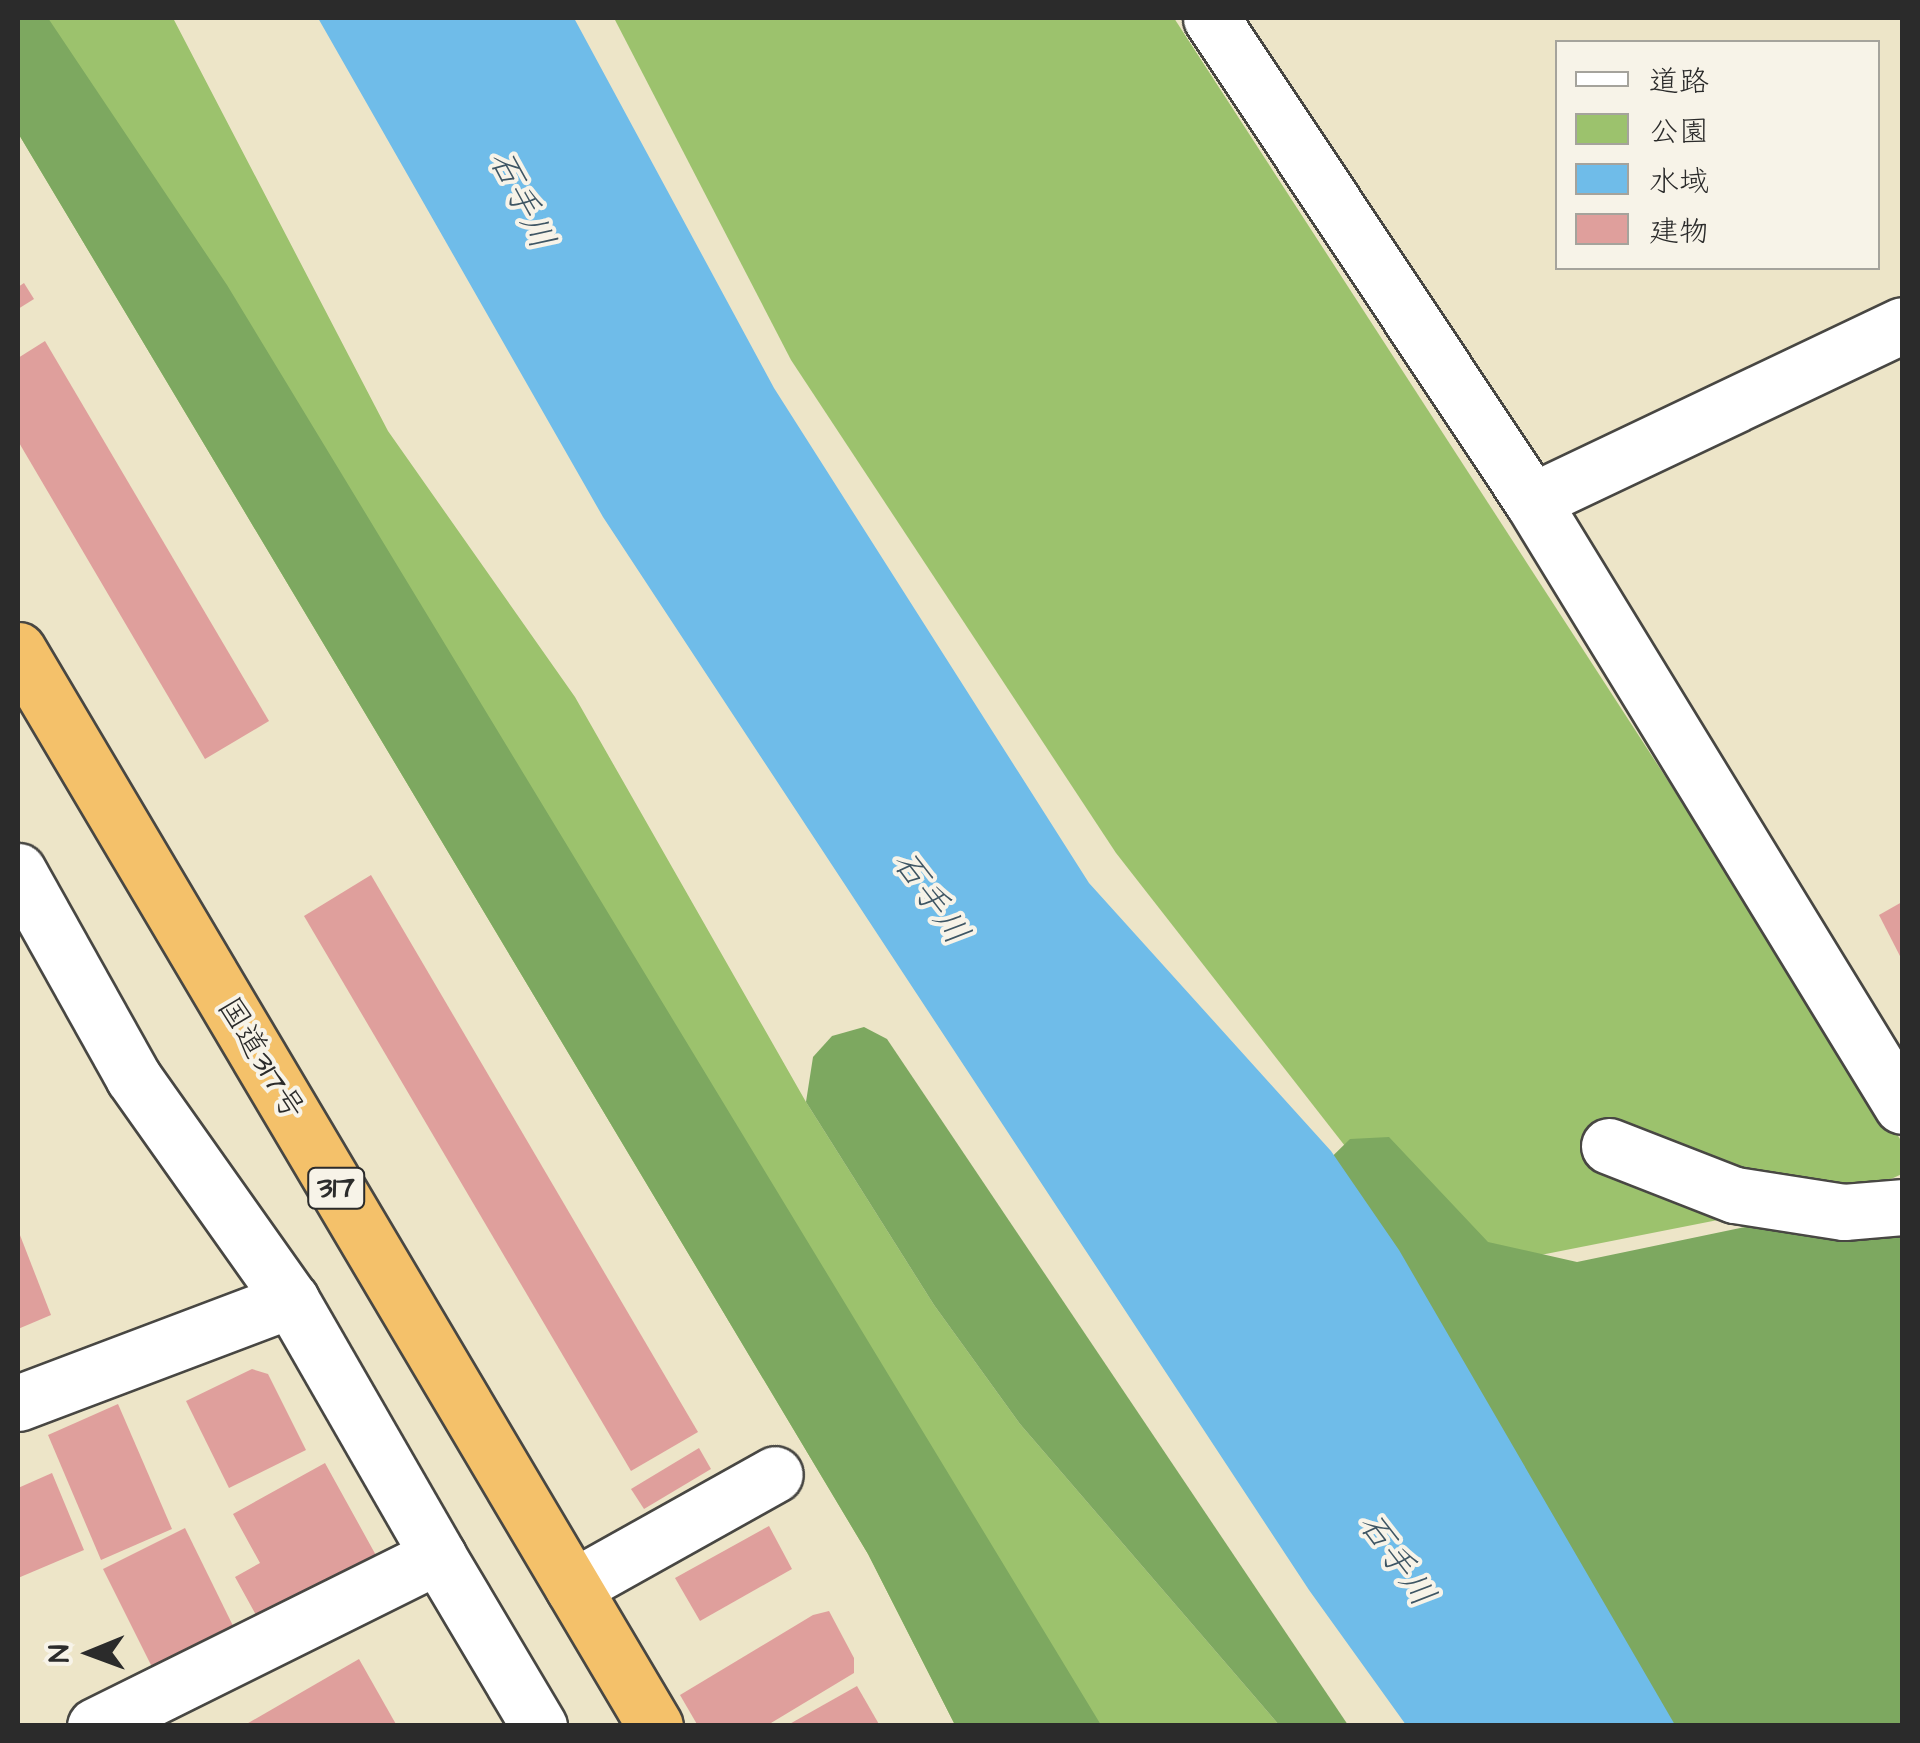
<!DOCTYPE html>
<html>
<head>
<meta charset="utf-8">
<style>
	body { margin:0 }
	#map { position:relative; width:1920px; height:1743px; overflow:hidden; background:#ede5c8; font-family:"Architects Daughter","Klee One",sans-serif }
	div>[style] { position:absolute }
	.green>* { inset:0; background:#9cc26d }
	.forest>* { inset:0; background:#7da860 }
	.water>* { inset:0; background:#6fbce9 }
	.building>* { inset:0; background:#df9f9c }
	.roads { filter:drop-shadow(2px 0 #484743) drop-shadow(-2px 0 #484743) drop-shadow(0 2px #484743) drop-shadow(0 -2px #484743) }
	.minor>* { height:55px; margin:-27.5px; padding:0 27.5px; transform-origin:27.5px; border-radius:27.5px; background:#fff }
	.trunk>* { height:55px; margin:-27.5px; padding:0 27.5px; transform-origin:27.5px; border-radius:27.5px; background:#f4c16a }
	span { translate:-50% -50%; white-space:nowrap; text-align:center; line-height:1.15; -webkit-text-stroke:8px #f7f3e8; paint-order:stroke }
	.shield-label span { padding:2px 8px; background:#f7f3e8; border:2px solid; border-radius:8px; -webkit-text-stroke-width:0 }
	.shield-label { font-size:30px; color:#2b2b2b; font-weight:700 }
	.street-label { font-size:32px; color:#2b2b2b }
	.water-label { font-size:35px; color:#3f5664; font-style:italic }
	.frame { position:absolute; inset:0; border:20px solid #2b2b2b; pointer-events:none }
	.legend { position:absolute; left:1555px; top:40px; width:325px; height:230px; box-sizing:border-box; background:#f7f3e8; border:2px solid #a5a39c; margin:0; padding:12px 18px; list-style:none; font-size:30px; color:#2b2b2b }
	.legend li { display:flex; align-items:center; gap:20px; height:50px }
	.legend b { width:50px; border:2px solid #a5a39c }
	.north { position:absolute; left:40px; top:1603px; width:100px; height:100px; -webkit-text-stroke:8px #f7f3e8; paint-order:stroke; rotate:269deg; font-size:28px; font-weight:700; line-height:40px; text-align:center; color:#2b2b2b }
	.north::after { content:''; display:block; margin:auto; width:35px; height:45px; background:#2b2b2b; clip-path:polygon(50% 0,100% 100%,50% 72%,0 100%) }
</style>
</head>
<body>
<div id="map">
	<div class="green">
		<div style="clip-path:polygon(18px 18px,173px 18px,388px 431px,575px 697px,806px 1102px,934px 1305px,1020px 1424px,1279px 1725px,955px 1725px,868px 1554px,18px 133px)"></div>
		<div style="clip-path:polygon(614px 18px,1174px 18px,1902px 1142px,1902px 1174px,1864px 1191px,1445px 1274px,1116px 853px,791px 360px)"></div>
	</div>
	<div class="forest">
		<div style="clip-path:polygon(18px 18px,48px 18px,227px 285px,1101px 1725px,955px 1725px,868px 1554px,18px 133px)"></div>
		<div style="clip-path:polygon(864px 1027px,887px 1039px,1348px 1725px,1279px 1725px,1020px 1424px,934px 1305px,806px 1102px,813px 1057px,832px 1036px)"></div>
		<div style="clip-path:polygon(1389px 1137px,1488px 1242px,1577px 1262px,1769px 1222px,1902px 1233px,1902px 1725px,1580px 1725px,1300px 1188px,1350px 1139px)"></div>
	</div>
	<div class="water">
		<div style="clip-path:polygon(318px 18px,574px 18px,774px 388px,1089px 883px,1331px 1151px,1399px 1250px,1675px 1725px,1406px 1725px,1309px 1590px,603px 517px)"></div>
	</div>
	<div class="building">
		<div style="clip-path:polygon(24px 283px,34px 299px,18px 309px,18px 287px)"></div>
		<div style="clip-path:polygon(45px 341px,269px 721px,205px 759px,18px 441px,18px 358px)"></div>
		<div style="clip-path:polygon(371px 875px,698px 1432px,631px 1471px,304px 916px)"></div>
		<div style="clip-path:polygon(1902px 902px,1902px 960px,1879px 915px)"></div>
		<div style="clip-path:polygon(18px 1230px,51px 1315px,18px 1329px)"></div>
		<div style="clip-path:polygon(252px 1369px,268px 1374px,306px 1450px,229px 1488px,186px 1401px)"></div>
		<div style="clip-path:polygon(118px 1404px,172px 1529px,101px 1560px,48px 1435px)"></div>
		<div style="clip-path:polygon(699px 1448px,711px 1469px,644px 1509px,631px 1489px)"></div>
		<div style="clip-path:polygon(325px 1463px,383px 1568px,284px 1622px,275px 1604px,256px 1615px,235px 1577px,260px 1563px,233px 1514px)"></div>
		<div style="clip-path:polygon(52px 1473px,84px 1550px,18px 1578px,18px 1488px)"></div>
		<div style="clip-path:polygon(769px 1526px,792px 1569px,700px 1621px,675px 1578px)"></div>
		<div style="clip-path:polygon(185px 1528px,238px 1636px,156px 1675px,103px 1569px)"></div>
		<div style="clip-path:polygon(829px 1611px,854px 1658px,854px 1673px,766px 1726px,698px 1726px,680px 1695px,813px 1615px)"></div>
		<div style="clip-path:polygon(359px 1659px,397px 1726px,243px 1726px)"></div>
		<div style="clip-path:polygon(857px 1686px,880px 1726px,786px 1726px)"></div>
	</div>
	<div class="roads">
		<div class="minor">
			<div style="left:1211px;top:18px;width:580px;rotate:56.39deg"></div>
			<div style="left:1532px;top:501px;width:709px;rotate:58.55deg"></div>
			<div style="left:1532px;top:501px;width:410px;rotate:-25.4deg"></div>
			<div style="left:18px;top:871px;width:236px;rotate:60.8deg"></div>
			<div style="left:133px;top:1077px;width:273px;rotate:54.7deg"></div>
			<div style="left:1609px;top:1146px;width:135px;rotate:21.3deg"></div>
			<div style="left:1735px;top:1195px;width:110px;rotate:8.9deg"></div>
			<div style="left:1844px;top:1212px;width:58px;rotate:-4.9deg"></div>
			<div style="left:18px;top:1403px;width:292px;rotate:-20.7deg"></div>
			<div style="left:291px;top:1300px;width:295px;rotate:60.1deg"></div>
			<div style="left:573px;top:1587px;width:231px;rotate:-29.2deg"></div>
			<div style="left:95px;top:1726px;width:383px;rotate:-26.4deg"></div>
			<div style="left:438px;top:1556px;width:198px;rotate:59.3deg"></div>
		</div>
		<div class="trunk">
			<div style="left:18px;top:650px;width:1250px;rotate:59.37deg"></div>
		</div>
	</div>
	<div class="shield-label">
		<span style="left:336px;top:1188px">317</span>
	</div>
	<div class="street-label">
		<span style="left:260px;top:1059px;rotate:59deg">国道317号</span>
	</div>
	<div class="water-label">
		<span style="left:521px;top:200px;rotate:64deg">石手川</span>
		<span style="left:930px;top:898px;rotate:55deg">石手川</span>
		<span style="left:1396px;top:1560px;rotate:55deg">石手川</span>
	</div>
	<div class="frame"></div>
	<ul class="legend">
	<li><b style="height:12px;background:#fff"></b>道路</li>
	<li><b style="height:28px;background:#9cc26d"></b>公園</li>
	<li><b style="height:28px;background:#6fbce9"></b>水域</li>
	<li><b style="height:28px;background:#df9f9c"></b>建物</li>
	</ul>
	<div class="north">N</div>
</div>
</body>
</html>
